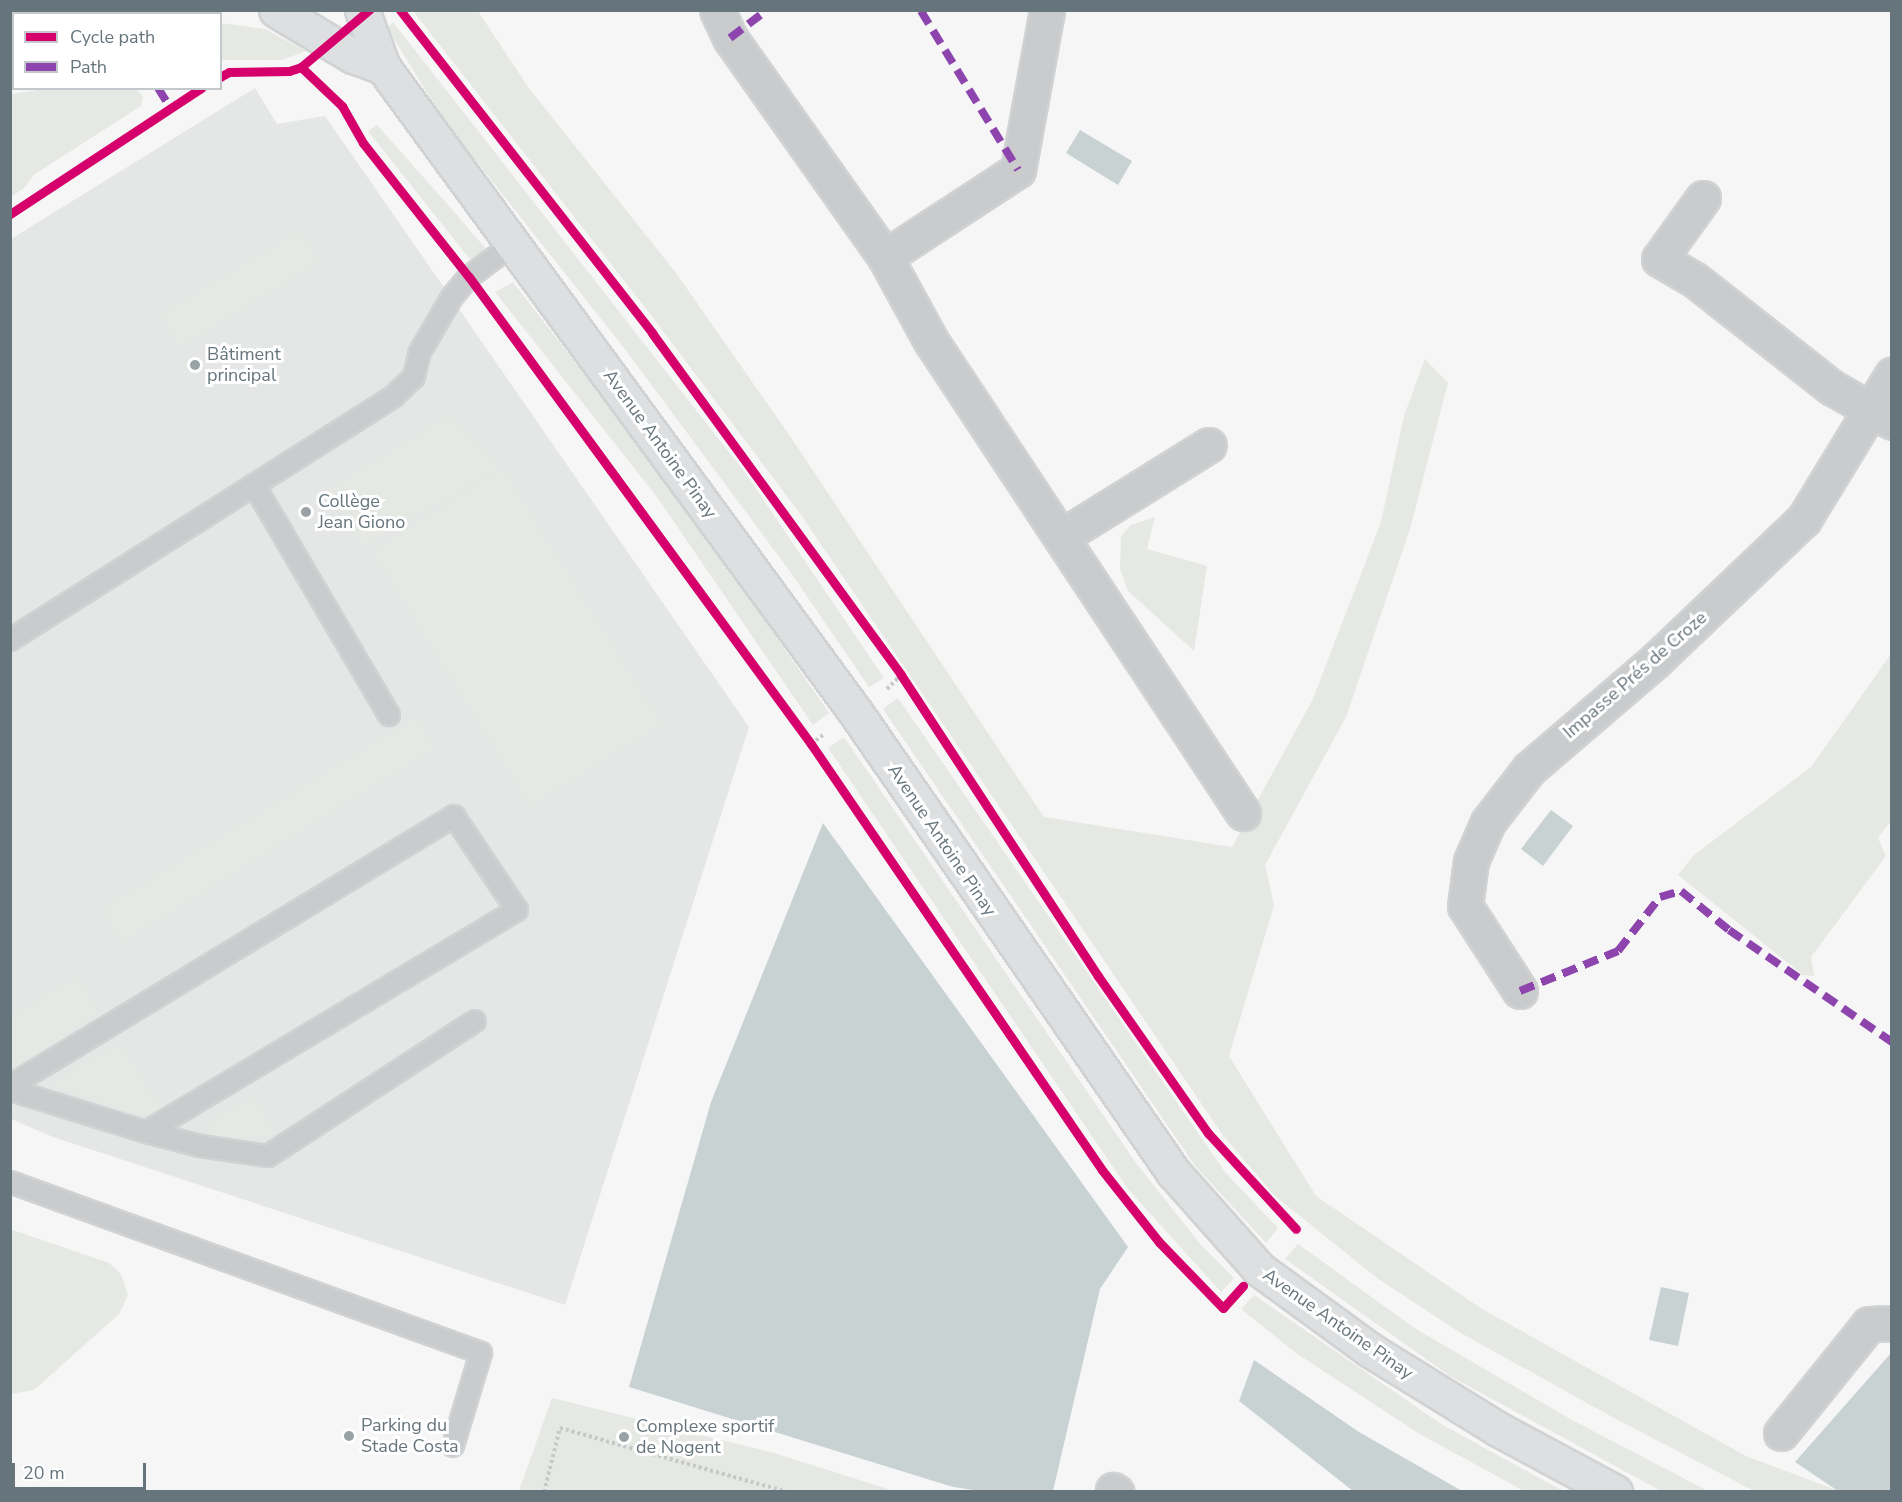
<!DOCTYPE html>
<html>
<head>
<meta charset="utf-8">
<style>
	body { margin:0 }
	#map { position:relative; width:1902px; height:1502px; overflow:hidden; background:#f6f6f6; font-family:"Nunito Sans",sans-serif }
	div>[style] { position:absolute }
	.built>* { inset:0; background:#e5e7e6 }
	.green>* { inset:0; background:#e6e8e4 }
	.water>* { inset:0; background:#c9d2d3 }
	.path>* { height:4px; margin-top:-2px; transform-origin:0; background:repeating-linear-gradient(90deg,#c7c8c9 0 3px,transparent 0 6px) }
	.roads { filter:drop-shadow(2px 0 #d1d2d3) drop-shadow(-2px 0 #d1d2d3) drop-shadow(0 2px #d1d2d3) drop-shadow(0 -2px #d1d2d3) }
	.lane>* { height:20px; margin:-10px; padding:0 10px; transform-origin:10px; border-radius:10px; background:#c9cbcc }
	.street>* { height:33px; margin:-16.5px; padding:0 16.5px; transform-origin:16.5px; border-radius:16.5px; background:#c9cbcc }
	.primary>* { height:33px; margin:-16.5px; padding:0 16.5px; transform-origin:16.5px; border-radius:16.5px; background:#dedfe0 }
	.quiet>* { height:8px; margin-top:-4px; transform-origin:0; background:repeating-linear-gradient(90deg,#8e44ad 0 15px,transparent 0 23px) }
	.cycleway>* { height:9px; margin:-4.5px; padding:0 4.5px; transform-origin:4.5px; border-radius:4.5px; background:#d6006c }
	.dots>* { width:16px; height:16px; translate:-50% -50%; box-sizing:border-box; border:3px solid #fff; border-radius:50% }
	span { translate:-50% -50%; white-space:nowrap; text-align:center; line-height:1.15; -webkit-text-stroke:6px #fff; paint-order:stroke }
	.poi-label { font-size:18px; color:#66757c }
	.left { translate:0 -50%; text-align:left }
	.street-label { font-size:18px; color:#66757c }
	.frame { position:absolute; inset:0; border:12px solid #66757c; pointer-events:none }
	.legend { position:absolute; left:12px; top:12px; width:210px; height:78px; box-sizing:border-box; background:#fff; border:2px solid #c2c8cb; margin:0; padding:8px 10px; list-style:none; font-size:18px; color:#66757c }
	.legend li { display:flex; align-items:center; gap:12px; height:30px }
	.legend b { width:30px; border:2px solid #c2c8cb }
	.scale { position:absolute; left:12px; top:1463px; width:134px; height:27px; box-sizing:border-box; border:3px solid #66757c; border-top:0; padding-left:8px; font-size:18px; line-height:21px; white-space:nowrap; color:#66757c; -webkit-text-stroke:4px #fff; paint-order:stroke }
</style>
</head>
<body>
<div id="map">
	<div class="built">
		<div style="clip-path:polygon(255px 88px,277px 124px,325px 116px,749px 727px,565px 1305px,53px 1137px,11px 1119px,11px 239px)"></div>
	</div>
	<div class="green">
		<div style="clip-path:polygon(413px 11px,478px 11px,528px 87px,676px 273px,792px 439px,1044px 817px,1232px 847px,1312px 701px,1381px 522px,1404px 416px,1425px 359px,1448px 383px,1410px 529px,1346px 717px,1265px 865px,1274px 905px,1229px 1056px,1316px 1196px,1482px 1309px,1746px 1456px,1839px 1491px,1754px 1491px,1614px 1418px,1459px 1332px,1377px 1278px,1275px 1196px,1222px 1134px,801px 515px,651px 315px)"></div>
		<div style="clip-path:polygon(393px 22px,746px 474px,884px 678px,869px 687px,789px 570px,624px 348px,443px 119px,394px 39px,388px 27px)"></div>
		<div style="clip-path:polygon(220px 23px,265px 29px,306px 51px,282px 60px,221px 60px)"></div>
		<div style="clip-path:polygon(46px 89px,137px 89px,143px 97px,141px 106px,35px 174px,24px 188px,11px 197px,11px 94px)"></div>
		<div style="clip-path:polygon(377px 125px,441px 197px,488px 251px,472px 262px,368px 131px)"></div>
		<div style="clip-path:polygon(299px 231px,320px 262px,180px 346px,161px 315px)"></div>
		<div style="clip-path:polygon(513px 282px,672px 487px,825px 707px,829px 713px,813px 725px,657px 497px,495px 292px)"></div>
		<div style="clip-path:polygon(449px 416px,500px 467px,363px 548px,328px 489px)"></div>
		<div style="clip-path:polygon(503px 469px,662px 724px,530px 806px,372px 551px)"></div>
		<div style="clip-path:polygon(1155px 517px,1147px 549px,1207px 566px,1194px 651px,1128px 591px,1120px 569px,1121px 536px,1131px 525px)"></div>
		<div style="clip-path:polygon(1891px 654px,1891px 821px,1878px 838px,1886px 856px,1811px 957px,1814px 976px,1803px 975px,1678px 875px,1694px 855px,1811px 767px)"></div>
		<div style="clip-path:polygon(898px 698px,1225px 1172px,1278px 1228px,1266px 1243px,1196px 1167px,883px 709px)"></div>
		<div style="clip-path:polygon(417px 717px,435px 748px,122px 942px,104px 908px)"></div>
		<div style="clip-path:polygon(844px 737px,1136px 1163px,1201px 1245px,1234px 1278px,1221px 1292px,1128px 1189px,828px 748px)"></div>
		<div style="clip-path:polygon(78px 976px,98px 1014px,11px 1068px,11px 1016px)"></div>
		<div style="clip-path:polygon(119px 1043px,162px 1110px,152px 1115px,136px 1114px,57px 1087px,57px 1080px)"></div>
		<div style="clip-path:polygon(253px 1097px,276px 1132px,262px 1138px,211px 1136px,206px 1133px,206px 1125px)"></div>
		<div style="clip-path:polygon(10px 1229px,109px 1263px,121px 1274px,128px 1295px,119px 1314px,34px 1390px,11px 1394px)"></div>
		<div style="clip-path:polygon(1298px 1244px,1416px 1329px,1572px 1420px,1708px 1491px,1661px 1491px,1450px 1376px,1285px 1259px)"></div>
		<div style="clip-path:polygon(1254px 1295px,1441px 1424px,1563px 1491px,1524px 1491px,1418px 1433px,1296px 1353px,1241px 1309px)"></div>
		<div style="clip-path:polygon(552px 1398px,774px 1453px,894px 1491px,519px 1491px)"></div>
	</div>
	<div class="water">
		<div style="clip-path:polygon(1080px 130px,1132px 161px,1118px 185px,1066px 153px)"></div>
		<div style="clip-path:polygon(1551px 810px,1573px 826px,1543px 866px,1521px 849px)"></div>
		<div style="clip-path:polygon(823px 823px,1128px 1247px,1100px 1289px,1053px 1491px,981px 1491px,953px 1487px,629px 1387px,711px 1102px)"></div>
		<div style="clip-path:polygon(1661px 1287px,1689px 1293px,1678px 1346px,1649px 1340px)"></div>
		<div style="clip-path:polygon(1891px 1353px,1891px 1491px,1838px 1491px,1795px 1462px)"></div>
		<div style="clip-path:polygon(1254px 1360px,1359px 1432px,1462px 1491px,1353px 1491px,1239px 1401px)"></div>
	</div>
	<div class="path">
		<div style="left:887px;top:689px;width:20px;rotate:-45deg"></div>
		<div style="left:811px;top:744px;width:15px;rotate:-37deg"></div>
		<div style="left:544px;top:1492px;width:66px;rotate:-76deg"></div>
		<div style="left:560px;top:1428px;width:236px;rotate:15.7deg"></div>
	</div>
	<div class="roads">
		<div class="lane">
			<div style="left:254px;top:485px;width:267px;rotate:59.6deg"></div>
			<div style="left:10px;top:640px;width:454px;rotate:-32.4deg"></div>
			<div style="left:393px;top:397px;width:29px;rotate:-44deg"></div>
			<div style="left:414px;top:377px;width:26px;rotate:-77deg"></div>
			<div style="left:420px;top:352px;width:64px;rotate:-59.8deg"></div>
			<div style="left:452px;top:297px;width:26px;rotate:-50deg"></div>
			<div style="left:469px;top:277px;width:55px;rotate:-36.9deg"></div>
			<div style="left:10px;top:1086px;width:520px;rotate:-31.3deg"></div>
			<div style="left:454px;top:816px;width:113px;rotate:56.2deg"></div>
			<div style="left:517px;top:910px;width:432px;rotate:149.1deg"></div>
			<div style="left:146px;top:1132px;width:142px;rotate:-162.8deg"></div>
			<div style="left:146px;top:1132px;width:56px;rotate:14.5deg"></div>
			<div style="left:200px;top:1146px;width:69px;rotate:8.4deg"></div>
			<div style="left:268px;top:1156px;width:247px;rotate:-33.1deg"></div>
			<div style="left:10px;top:1182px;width:501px;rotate:19.95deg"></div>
			<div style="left:481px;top:1353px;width:97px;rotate:106.8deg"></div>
		</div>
		<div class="street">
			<div style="left:717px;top:10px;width:31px;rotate:65deg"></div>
			<div style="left:730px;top:38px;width:268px;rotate:54.7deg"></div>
			<div style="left:885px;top:257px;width:96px;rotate:61.3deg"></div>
			<div style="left:931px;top:341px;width:566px;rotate:56.53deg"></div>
			<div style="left:48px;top:14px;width:5px;rotate:-53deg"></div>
			<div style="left:117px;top:14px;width:8px;rotate:-30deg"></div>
			<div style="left:10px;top:56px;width:5px;rotate:-37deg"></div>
			<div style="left:1703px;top:198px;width:75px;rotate:125.8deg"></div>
			<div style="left:1659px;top:259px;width:42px;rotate:30.3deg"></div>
			<div style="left:1695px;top:280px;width:173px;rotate:38.2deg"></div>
			<div style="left:1831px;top:387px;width:70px;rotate:29.8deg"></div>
			<div style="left:885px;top:257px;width:159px;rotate:-33.2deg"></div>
			<div style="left:1018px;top:170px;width:163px;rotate:-79.7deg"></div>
			<div style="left:1061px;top:537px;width:174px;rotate:-31.9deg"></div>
			<div style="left:1520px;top:991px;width:101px;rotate:-122.9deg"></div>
			<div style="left:1465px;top:906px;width:45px;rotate:-82.4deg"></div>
			<div style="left:1471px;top:861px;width:43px;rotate:-66.4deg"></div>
			<div style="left:1488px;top:822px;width:67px;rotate:-52.3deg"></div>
			<div style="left:1529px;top:769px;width:167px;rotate:-40.6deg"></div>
			<div style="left:1656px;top:660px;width:204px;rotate:-43.6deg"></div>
			<div style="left:1804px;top:519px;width:169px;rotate:-58.6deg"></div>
			<div style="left:1781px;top:1433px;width:140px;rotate:-51.1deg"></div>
			<div style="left:1869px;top:1324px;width:23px;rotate:-2deg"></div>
			<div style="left:1113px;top:1490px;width:4px;rotate:34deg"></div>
		</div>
		<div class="primary">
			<div style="left:276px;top:10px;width:90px;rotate:30.9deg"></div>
			<div style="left:353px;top:56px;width:32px;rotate:20deg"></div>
			<div style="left:362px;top:10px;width:61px;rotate:69.8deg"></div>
			<div style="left:383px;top:67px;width:801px;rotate:53.79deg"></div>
			<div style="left:856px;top:713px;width:558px;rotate:55.37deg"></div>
			<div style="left:1173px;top:1172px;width:130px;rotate:48.4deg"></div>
			<div style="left:1259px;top:1269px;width:137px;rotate:36.1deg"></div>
			<div style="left:1370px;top:1350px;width:150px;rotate:31.7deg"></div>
			<div style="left:1498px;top:1429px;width:133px;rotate:28.3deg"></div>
		</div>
	</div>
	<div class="quiet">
		<div style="left:921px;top:11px;width:186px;rotate:58.6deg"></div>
		<div style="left:730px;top:38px;width:46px;rotate:-37.1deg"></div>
		<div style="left:158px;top:88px;width:22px;rotate:58deg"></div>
		<div style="left:1520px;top:991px;width:106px;rotate:-22.2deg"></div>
		<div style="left:1618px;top:951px;width:68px;rotate:-52.1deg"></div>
		<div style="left:1660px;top:897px;width:22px;rotate:-16deg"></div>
		<div style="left:1681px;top:891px;width:62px;rotate:39.1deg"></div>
		<div style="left:1729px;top:930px;width:198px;rotate:34.5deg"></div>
	</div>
	<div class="cycleway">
		<div style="left:400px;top:10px;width:410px;rotate:52deg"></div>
		<div style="left:652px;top:333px;width:423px;rotate:53.9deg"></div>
		<div style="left:901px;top:675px;width:360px;rotate:56.8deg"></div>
		<div style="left:1098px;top:976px;width:192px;rotate:55deg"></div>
		<div style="left:1208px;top:1133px;width:130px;rotate:47.5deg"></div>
		<div style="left:301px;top:67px;width:57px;rotate:43.6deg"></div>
		<div style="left:342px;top:106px;width:43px;rotate:60.4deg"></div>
		<div style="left:363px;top:143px;width:171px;rotate:51.7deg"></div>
		<div style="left:469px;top:277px;width:579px;rotate:53.78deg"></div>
		<div style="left:811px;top:744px;width:516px;rotate:55.66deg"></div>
		<div style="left:1102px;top:1170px;width:92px;rotate:51.6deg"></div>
		<div style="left:1159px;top:1242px;width:92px;rotate:45.9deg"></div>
		<div style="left:1223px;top:1308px;width:30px;rotate:-48deg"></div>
		<div style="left:220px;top:77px;width:10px;rotate:-29deg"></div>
		<div style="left:229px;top:72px;width:60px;rotate:-1deg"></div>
		<div style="left:289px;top:71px;width:13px;rotate:-18deg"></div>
		<div style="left:301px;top:67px;width:89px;rotate:-40deg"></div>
		<div style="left:10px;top:214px;width:229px;rotate:-33.4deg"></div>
	</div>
	<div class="dots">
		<div style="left:195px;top:365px;background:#98a2a7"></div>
		<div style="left:306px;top:512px;background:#98a2a7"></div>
		<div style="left:349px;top:1436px;background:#98a2a7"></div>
		<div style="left:624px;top:1437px;background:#98a2a7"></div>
	</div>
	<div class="poi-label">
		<span class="left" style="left:207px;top:365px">Bâtiment<br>principal</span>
		<span class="left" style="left:318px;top:512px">Collège<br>Jean Giono</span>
		<span class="left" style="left:361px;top:1436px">Parking du<br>Stade Costa</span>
		<span class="left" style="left:636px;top:1437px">Complexe sportif<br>de Nogent</span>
	</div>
	<div class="street-label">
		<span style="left:660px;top:444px;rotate:54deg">Avenue Antoine Pinay</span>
		<span style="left:1635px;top:675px;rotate:-41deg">Impasse Prés de Croze</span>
		<span style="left:942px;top:840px;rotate:56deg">Avenue Antoine Pinay</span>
		<span style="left:1338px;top:1324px;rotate:35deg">Avenue Antoine Pinay</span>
	</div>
	<div class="frame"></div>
	<ul class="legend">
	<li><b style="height:8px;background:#d6006c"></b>Cycle path</li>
	<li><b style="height:8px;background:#8e44ad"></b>Path</li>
	</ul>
	<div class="scale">20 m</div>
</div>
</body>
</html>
